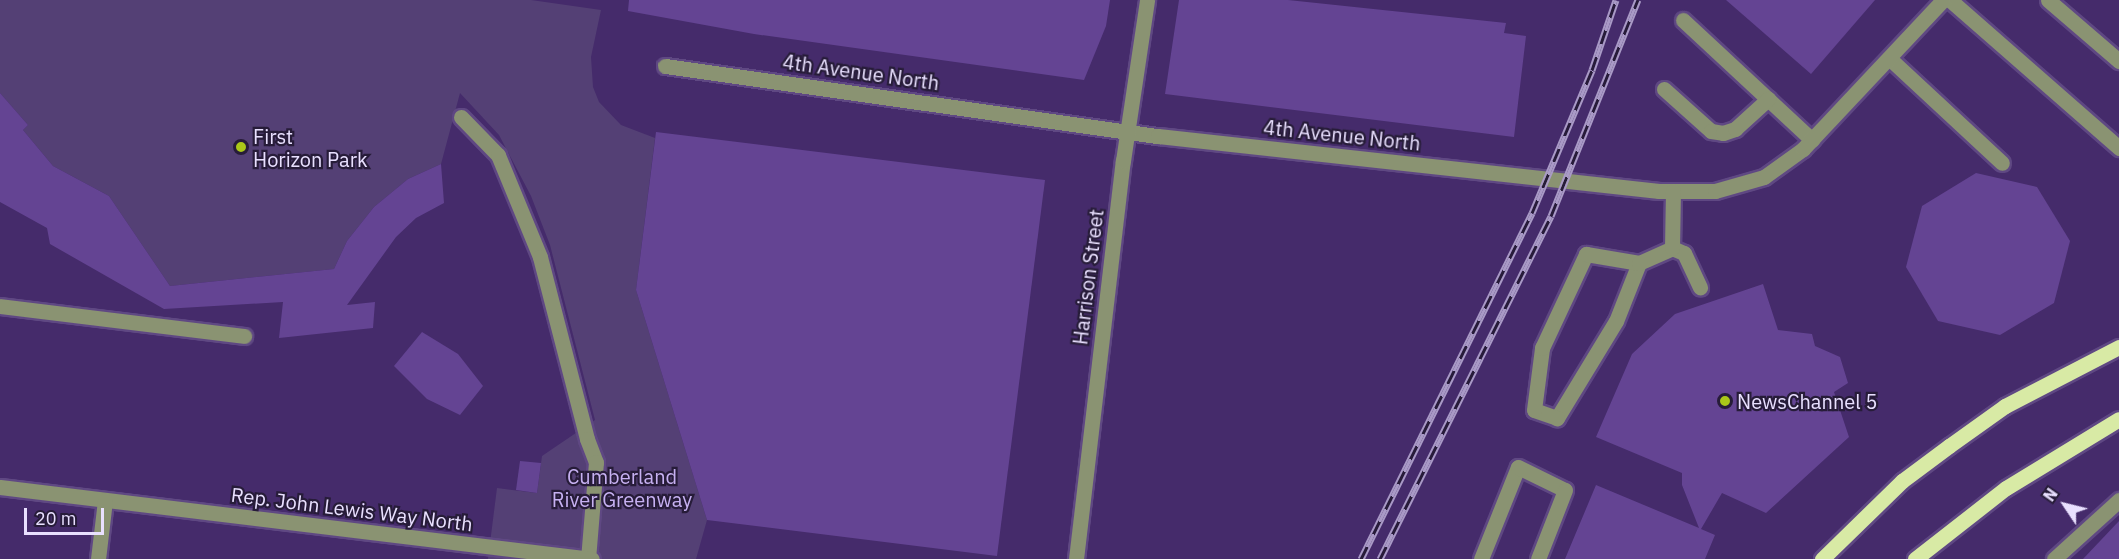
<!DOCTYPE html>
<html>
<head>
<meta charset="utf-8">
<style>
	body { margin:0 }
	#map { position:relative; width:2119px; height:559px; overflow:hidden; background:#452b6b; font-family:"IBM Plex Sans",sans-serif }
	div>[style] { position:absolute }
	.green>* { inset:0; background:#544075 }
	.building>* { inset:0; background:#644493 }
	.roads { filter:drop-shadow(2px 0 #5f4883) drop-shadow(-2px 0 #5f4883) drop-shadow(0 2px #5f4883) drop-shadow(0 -2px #5f4883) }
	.minor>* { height:15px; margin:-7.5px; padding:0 7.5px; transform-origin:7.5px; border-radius:7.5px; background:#8a9372 }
	.major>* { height:15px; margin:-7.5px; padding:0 7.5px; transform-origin:7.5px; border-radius:7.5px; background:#d8eaa5 }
	.rail>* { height:7px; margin-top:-3.5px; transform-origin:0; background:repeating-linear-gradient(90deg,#271c39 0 14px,#a99ac6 0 28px); box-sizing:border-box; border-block:2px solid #a99ac6 }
	.dots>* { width:16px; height:16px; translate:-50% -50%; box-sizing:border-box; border:3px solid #271c39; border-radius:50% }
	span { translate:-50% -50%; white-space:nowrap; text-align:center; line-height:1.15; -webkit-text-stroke:4.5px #271c39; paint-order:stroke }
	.street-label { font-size:20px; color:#e9e0ff }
	.poi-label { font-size:20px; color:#e9e0ff }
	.left { translate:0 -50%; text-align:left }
	.park-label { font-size:20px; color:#c7b1f2 }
	.north { position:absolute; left:2035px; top:475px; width:60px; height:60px; -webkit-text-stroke:4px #271c39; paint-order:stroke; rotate:305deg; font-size:16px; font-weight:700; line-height:24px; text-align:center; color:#e9e0ff }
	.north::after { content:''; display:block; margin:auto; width:21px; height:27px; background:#e9e0ff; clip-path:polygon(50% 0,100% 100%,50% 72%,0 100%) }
	.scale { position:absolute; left:24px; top:508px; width:80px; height:27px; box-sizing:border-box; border:3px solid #e9e0ff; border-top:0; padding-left:8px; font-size:18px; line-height:21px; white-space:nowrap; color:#e9e0ff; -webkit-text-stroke:4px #271c39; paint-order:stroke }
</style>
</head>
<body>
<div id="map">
	<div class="green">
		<div style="clip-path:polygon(0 0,531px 0,601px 10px,591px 57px,593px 87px,599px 102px,621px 125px,655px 138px,636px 290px,707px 520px,696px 559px,488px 559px,497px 488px,537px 493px,542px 456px,595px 420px,550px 245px,531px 196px,499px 135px,460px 93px,441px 164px,408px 179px,374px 207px,347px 241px,334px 269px,170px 286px,109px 196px,53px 166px,23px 130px,28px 125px,0 93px)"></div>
	</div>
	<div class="building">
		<div style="clip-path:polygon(629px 0,1110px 0,1106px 26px,1084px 80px,754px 34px,628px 11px)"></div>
		<div style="clip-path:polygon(1179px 0,1288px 0,1506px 23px,1504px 33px,1526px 36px,1514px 137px,1165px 94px)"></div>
		<div style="clip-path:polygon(1726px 0,1875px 0,1811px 74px)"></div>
		<div style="clip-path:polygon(0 93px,28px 125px,23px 130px,53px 166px,109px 196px,170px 286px,334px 269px,347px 241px,374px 207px,408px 179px,441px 164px,444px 203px,416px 218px,396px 237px,347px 305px,375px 302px,373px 328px,279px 338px,283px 302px,164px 309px,50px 244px,47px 228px,0 202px)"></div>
		<div style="clip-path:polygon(656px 132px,1045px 180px,997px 556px,707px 520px,636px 290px)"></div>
		<div style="clip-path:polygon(1976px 173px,2037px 187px,2070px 241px,2054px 303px,2000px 335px,1938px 321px,1906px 267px,1922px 206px)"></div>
		<div style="clip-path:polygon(1763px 284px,1778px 330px,1812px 334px,1815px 346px,1840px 357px,1848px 383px,1834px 392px,1849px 437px,1766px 513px,1722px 493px,1701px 529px,1715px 535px,1705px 559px,1565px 559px,1596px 485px,1699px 528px,1682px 485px,1682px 473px,1596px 437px,1632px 354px,1675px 314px)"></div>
		<div style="clip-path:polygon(422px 332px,458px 354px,483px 386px,460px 415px,427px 399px,394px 366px)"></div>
		<div style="clip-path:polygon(520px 461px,541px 463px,537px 493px,516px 490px)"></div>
		<div style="clip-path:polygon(2119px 521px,2119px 559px,2083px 559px)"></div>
	</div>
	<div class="roads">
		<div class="minor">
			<div style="left:1950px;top:0;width:225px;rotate:41.2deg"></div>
			<div style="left:2048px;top:0;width:94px;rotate:40.7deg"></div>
			<div style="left:1683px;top:20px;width:176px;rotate:42.9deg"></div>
			<div style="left:1889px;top:58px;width:154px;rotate:42.9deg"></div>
			<div style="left:665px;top:66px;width:498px;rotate:8.1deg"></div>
			<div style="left:1158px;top:136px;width:504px;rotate:6.26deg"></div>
			<div style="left:1659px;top:191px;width:56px"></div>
			<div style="left:1715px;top:191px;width:51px;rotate:-15.9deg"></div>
			<div style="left:1764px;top:177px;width:48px;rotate:-35.7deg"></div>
			<div style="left:1803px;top:149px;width:204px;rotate:-46.8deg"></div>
			<div style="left:1664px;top:89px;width:63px;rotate:41.8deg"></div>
			<div style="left:1711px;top:131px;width:12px;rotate:9deg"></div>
			<div style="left:1723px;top:133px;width:13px;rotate:-18deg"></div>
			<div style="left:1735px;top:129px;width:45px;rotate:-42.3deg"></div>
			<div style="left:461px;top:117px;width:53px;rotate:45.8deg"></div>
			<div style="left:498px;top:155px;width:110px;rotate:67.6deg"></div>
			<div style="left:540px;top:257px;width:188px;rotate:75.5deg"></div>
			<div style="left:587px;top:439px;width:25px;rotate:69deg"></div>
			<div style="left:596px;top:462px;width:97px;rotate:94.7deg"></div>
			<div style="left:1672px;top:248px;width:13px;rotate:23deg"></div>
			<div style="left:1684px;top:253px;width:38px;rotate:65deg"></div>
			<div style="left:1639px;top:263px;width:62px;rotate:111.6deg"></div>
			<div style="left:1616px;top:321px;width:114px;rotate:121.3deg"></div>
			<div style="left:1557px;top:418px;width:24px;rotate:-161deg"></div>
			<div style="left:1534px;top:410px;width:63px;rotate:-82.6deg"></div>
			<div style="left:1542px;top:348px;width:104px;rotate:-64.9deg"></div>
			<div style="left:1586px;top:254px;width:54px;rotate:9.6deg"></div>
			<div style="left:1639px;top:263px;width:36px;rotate:-24deg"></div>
			<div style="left:1672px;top:248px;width:57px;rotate:-89deg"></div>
			<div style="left:0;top:306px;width:246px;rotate:7deg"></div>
			<div style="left:0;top:487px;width:596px;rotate:6.93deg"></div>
			<div style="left:98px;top:559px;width:59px;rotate:-83.2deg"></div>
			<div style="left:1076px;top:559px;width:401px;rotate:-83.3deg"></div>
			<div style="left:1123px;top:161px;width:163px;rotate:-81.5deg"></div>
			<div style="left:1481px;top:559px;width:99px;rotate:-68.1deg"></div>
			<div style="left:1518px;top:467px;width:52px;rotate:26.1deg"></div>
			<div style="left:1565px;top:490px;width:74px;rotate:111.4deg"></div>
			<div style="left:2054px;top:559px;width:88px;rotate:-42.2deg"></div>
		</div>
		<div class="major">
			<div style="left:1822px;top:559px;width:112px;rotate:-44.3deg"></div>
			<div style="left:1902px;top:481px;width:59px;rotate:-36.7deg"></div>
			<div style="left:1949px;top:446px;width:69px;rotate:-35.5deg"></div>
			<div style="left:2005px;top:406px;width:128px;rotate:-27.4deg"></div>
			<div style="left:1915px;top:559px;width:115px;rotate:-38deg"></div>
			<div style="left:2006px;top:488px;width:132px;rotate:-31.4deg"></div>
		</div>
	</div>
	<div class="rail">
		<div style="left:1361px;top:559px;width:386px;rotate:-63.7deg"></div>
		<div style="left:1532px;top:213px;width:155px;rotate:-67.2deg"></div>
		<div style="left:1592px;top:70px;width:74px;rotate:-71.1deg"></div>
		<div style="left:1380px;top:559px;width:383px;rotate:-63.5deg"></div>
		<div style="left:1551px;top:216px;width:233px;rotate:-68.1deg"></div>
	</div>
	<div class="dots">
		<div style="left:241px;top:147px;background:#aac719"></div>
		<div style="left:1725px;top:401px;background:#aac719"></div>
	</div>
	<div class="street-label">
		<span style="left:861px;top:72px;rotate:8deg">4th Avenue North</span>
		<span style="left:1342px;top:135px;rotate:6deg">4th Avenue North</span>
		<span style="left:1088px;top:277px;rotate:-83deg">Harrison Street</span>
		<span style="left:352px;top:509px;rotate:7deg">Rep. John Lewis Way North</span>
	</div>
	<div class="poi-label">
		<span class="left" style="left:253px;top:148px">First<br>Horizon Park</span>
		<span class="left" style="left:1737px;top:401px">NewsChannel 5</span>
	</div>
	<div class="park-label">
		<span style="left:622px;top:488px">Cumberland<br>River Greenway</span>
	</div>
	<div class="north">N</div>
	<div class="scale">20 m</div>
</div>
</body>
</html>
